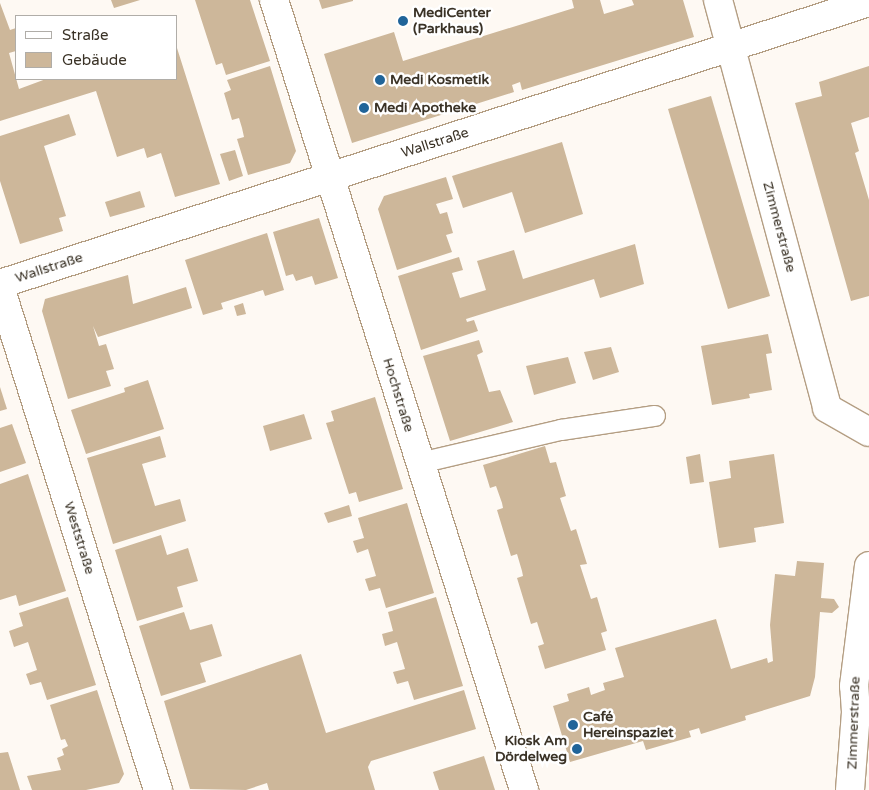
<!DOCTYPE html>
<html>
<head>
<meta charset="utf-8">
<style>
	body { margin:0 }
	#map { position:relative; width:869px; height:790px; overflow:hidden; background:#fef9f3; font-family:"Varela Round",sans-serif }
	div>[style] { position:absolute }
	.building>* { inset:0; background:#cdb79a }
	.roads { filter:drop-shadow(1px 0 #b49e83) drop-shadow(-1px 0 #b49e83) drop-shadow(0 1px #b49e83) drop-shadow(0 -1px #b49e83) }
	.lane>* { height:20px; margin:-10px; padding:0 10px; transform-origin:10px; border-radius:10px; background:#fff }
	.street>* { height:28px; margin:-14px; padding:0 14px; transform-origin:14px; border-radius:14px; background:#fff }
	.dots>* { width:14px; height:14px; translate:-50% -50%; box-sizing:border-box; border:2px solid #fff; border-radius:50% }
	span { translate:-50% -50%; white-space:nowrap; text-align:center; line-height:1.15; -webkit-text-stroke:5px #fff; paint-order:stroke }
	.poi-label { font-size:14px; color:#3a3226; font-weight:700 }
	.left { translate:0 -50%; text-align:left }
	.right { translate:-100% -50%; text-align:right }
	.street-label { font-size:14px; color:#3a3226 }
	.legend { position:absolute; left:15px; top:15px; width:162px; height:65px; box-sizing:border-box; background:#fff; border:1px solid #b0ada8; margin:0; padding:6px 9px; list-style:none; font-size:15px; color:#3a3226 }
	.legend li { display:flex; align-items:center; gap:10px; height:25px }
	.legend b { width:25px; border:1px solid #b0ada8 }
</style>
</head>
<body>
<div id="map">
	<div class="building">
		<div style="clip-path:polygon(111px 0,140px 0,114px 8px)"></div>
		<div style="clip-path:polygon(195px 0,250px 0,270px 61px,226px 75px,222px 63px,216px 65px)"></div>
		<div style="clip-path:polygon(319px 0,353px 0,353px 1px,322px 9px)"></div>
		<div style="clip-path:polygon(572px 0,600px 0,604px 14px,634px 5px,632px 0,683px 0,694px 37px,522px 90px,520px 82px,512px 85px,514px 92px,352px 143px,324px 54px,394px 32px,403px 61px,574px 8px)"></div>
		<div style="clip-path:polygon(0 3px,10px 30px,16px 28px,16px 51px,9px 53px,19px 89px,46px 79px,176px 79px,177px 48px,220px 184px,175px 197px,161px 153px,147px 158px,144px 148px,117px 157px,96px 91px,0 121px)"></div>
		<div style="clip-path:polygon(270px 66px,296px 151px,290px 163px,248px 175px,237px 139px,244px 137px,242px 128px,239px 118px,232px 120px,224px 93px,231px 90px,227px 80px)"></div>
		<div style="clip-path:polygon(869px 66px,869px 117px,851px 123px,859px 151px,855px 153px,869px 200px,869px 296px,851px 301px,795px 103px,822px 96px,819px 82px)"></div>
		<div style="clip-path:polygon(711px 96px,770px 296px,728px 309px,668px 109px)"></div>
		<div style="clip-path:polygon(69px 114px,76px 135px,44px 146px,66px 216px,59px 218px,63px 231px,20px 244px,0 181px,0 136px)"></div>
		<div style="clip-path:polygon(562px 142px,583px 214px,525px 233px,512px 192px,463px 208px,452px 176px)"></div>
		<div style="clip-path:polygon(235px 150px,243px 176px,229px 181px,220px 154px)"></div>
		<div style="clip-path:polygon(446px 177px,453px 199px,436px 204px,440px 214px,447px 212px,453px 233px,446px 235px,452px 252px,397px 270px,378px 209px,384px 196px)"></div>
		<div style="clip-path:polygon(140px 191px,145px 207px,110px 217px,105px 202px)"></div>
		<div style="clip-path:polygon(319px 218px,338px 278px,315px 285px,312px 276px,296px 281px,293px 274px,286px 276px,273px 232px)"></div>
		<div style="clip-path:polygon(267px 233px,284px 290px,265px 296px,263px 290px,221px 303px,223px 309px,203px 315px,185px 260px)"></div>
		<div style="clip-path:polygon(635px 244px,644px 284px,600px 298px,594px 279px,466px 319px,467px 322px,474px 320px,478px 331px,421px 350px,398px 276px,459px 257px,463px 270px,452px 273px,460px 298px,486px 290px,477px 261px,514px 250px,523px 279px)"></div>
		<div style="clip-path:polygon(128px 275px,133px 304px,186px 287px,192px 308px,98px 337px,93px 326px,99px 346px,106px 344px,114px 369px,106px 371px,111px 386px,68px 399px,42px 311px,45px 299px)"></div>
		<div style="clip-path:polygon(243px 303px,246px 314px,237px 316px,234px 306px)"></div>
		<div style="clip-path:polygon(768px 334px,772px 353px,766px 354px,772px 390px,749px 394px,750px 398px,712px 405px,701px 346px)"></div>
		<div style="clip-path:polygon(479px 340px,483px 352px,477px 355px,489px 392px,500px 390px,513px 422px,450px 441px,423px 356px)"></div>
		<div style="clip-path:polygon(611px 347px,619px 372px,593px 380px,584px 352px)"></div>
		<div style="clip-path:polygon(568px 357px,576px 383px,534px 395px,526px 366px)"></div>
		<div style="clip-path:polygon(148px 380px,164px 429px,86px 454px,71px 410px,125px 392px,124px 388px)"></div>
		<div style="clip-path:polygon(0 387px,7px 409px,0 411px)"></div>
		<div style="clip-path:polygon(375px 397px,403px 489px,359px 502px,356px 492px,349px 494px,326px 423px,334px 421px,331px 411px)"></div>
		<div style="clip-path:polygon(304px 414px,312px 439px,270px 451px,263px 426px)"></div>
		<div style="clip-path:polygon(12px 424px,26px 463px,0 472px,0 428px)"></div>
		<div style="clip-path:polygon(160px 436px,166px 457px,142px 464px,155px 506px,180px 499px,186px 521px,113px 544px,87px 458px)"></div>
		<div style="clip-path:polygon(545px 446px,550px 463px,556px 462px,566px 496px,560px 498px,571px 531px,576px 529px,587px 564px,580px 565px,591px 599px,597px 597px,607px 631px,601px 633px,606px 650px,545px 669px,538px 646px,544px 644px,542px 638px,537px 622px,531px 624px,517px 578px,523px 576px,522px 571px,517px 554px,511px 556px,497px 510px,503px 508px,502px 503px,496px 486px,490px 488px,483px 465px)"></div>
		<div style="clip-path:polygon(700px 454px,704px 482px,690px 484px,686px 457px)"></div>
		<div style="clip-path:polygon(774px 454px,784px 523px,754px 528px,756px 542px,719px 548px,709px 482px,731px 478px,729px 461px)"></div>
		<div style="clip-path:polygon(28px 474px,66px 591px,19px 606px,16px 595px,0 600px,0 484px)"></div>
		<div style="clip-path:polygon(407px 503px,434px 593px,386px 608px,380px 588px,369px 591px,365px 579px,376px 576px,368px 549px,357px 553px,353px 541px,364px 538px,358px 518px)"></div>
		<div style="clip-path:polygon(349px 505px,352px 516px,328px 523px,324px 513px)"></div>
		<div style="clip-path:polygon(161px 535px,167px 555px,188px 548px,198px 581px,177px 587px,183px 607px,137px 621px,115px 550px)"></div>
		<div style="clip-path:polygon(797px 561px,824px 563px,821px 598px,834px 599px,839px 607px,832px 613px,820px 612px,815px 677px,810px 696px,745px 716px,746px 720px,701px 734px,699px 728px,689px 731px,691px 737px,646px 750px,643px 741px,570px 762px,553px 706px,569px 701px,567px 694px,589px 687px,591px 695px,605px 690px,603px 683px,624px 677px,615px 648px,716px 619px,731px 669px,767px 658px,768px 663px,773px 661px,770px 625px,775px 574px,795px 576px)"></div>
		<div style="clip-path:polygon(68px 597px,96px 685px,47px 700px,41px 682px,30px 685px,26px 674px,37px 670px,28px 642px,14px 647px,9px 631px,23px 626px,19px 613px)"></div>
		<div style="clip-path:polygon(436px 597px,463px 686px,414px 700px,408px 681px,397px 684px,393px 672px,405px 669px,397px 642px,385px 646px,382px 634px,393px 631px,388px 612px)"></div>
		<div style="clip-path:polygon(184px 612px,190px 630px,212px 624px,222px 656px,200px 663px,206px 682px,161px 696px,139px 626px)"></div>
		<div style="clip-path:polygon(301px 654px,326px 733px,464px 690px,476px 729px,371px 761px,368px 767px,375px 790px,269px 790px,267px 783px,246px 790px,190px 789px,164px 701px)"></div>
		<div style="clip-path:polygon(97px 690px,124px 774px,119px 783px,86px 790px,32px 790px,27px 776px,61px 770px,57px 758px,64px 755px,62px 749px,68px 746px,65px 739px,61px 740px,50px 705px)"></div>
		<div style="clip-path:polygon(8px 752px,20px 790px,0 790px,0 753px)"></div>
		<div style="clip-path:polygon(484px 756px,495px 790px,439px 790px,433px 772px)"></div>
	</div>
	<div class="roads">
		<div class="lane">
			<div style="left:420px;top:463px;width:145px;rotate:-13.2deg"></div>
			<div style="left:561px;top:430px;width:95px;rotate:-8.5deg"></div>
		</div>
		<div class="street">
			<div style="left:274px;top:0;width:829px;rotate:72.44deg"></div>
			<div style="left:718px;top:0;width:422px;rotate:75deg"></div>
			<div style="left:827px;top:408px;width:48px;rotate:29.7deg"></div>
			<div style="left:0;top:284px;width:914px;rotate:-17.98deg"></div>
			<div style="left:0;top:287px;width:527px;rotate:72.56deg"></div>
			<div style="left:850px;top:790px;width:78px;rotate:-85.6deg"></div>
			<div style="left:856px;top:712px;width:26px;rotate:-94deg"></div>
			<div style="left:854px;top:686px;width:121px;rotate:-82.9deg"></div>
		</div>
	</div>
	<div class="dots">
		<div style="left:403px;top:21px;background:#206499"></div>
		<div style="left:380px;top:80px;background:#206499"></div>
		<div style="left:364px;top:108px;background:#206499"></div>
		<div style="left:573px;top:725px;background:#206499"></div>
		<div style="left:577px;top:749px;background:#206499"></div>
	</div>
	<div class="poi-label">
		<span class="left" style="left:413px;top:21px">MediCenter<br>(Parkhaus)</span>
		<span class="left" style="left:390px;top:80px">Medi Kosmetik</span>
		<span class="left" style="left:374px;top:108px">Medi Apotheke</span>
		<span class="left" style="left:583px;top:725px">Café<br>Hereinspaziet</span>
		<span class="right" style="left:567px;top:749px">Kiosk Am<br>Dördelweg</span>
	</div>
	<div class="street-label">
		<span style="left:435px;top:143px;rotate:-18deg">Wallstraße</span>
		<span style="left:779px;top:227px;rotate:75deg">Zimmerstraße</span>
		<span style="left:49px;top:268px;rotate:-18deg">Wallstraße</span>
		<span style="left:398px;top:395px;rotate:73deg">Hochstraße</span>
		<span style="left:79px;top:538px;rotate:73deg">Weststraße</span>
		<span style="left:854px;top:723px;rotate:-88deg">Zimmerstraße</span>
	</div>
	<ul class="legend">
	<li><b style="height:6px;background:#fff"></b>Straße</li>
	<li><b style="height:14px;background:#cdb79a"></b>Gebäude</li>
	</ul>
</div>
</body>
</html>
